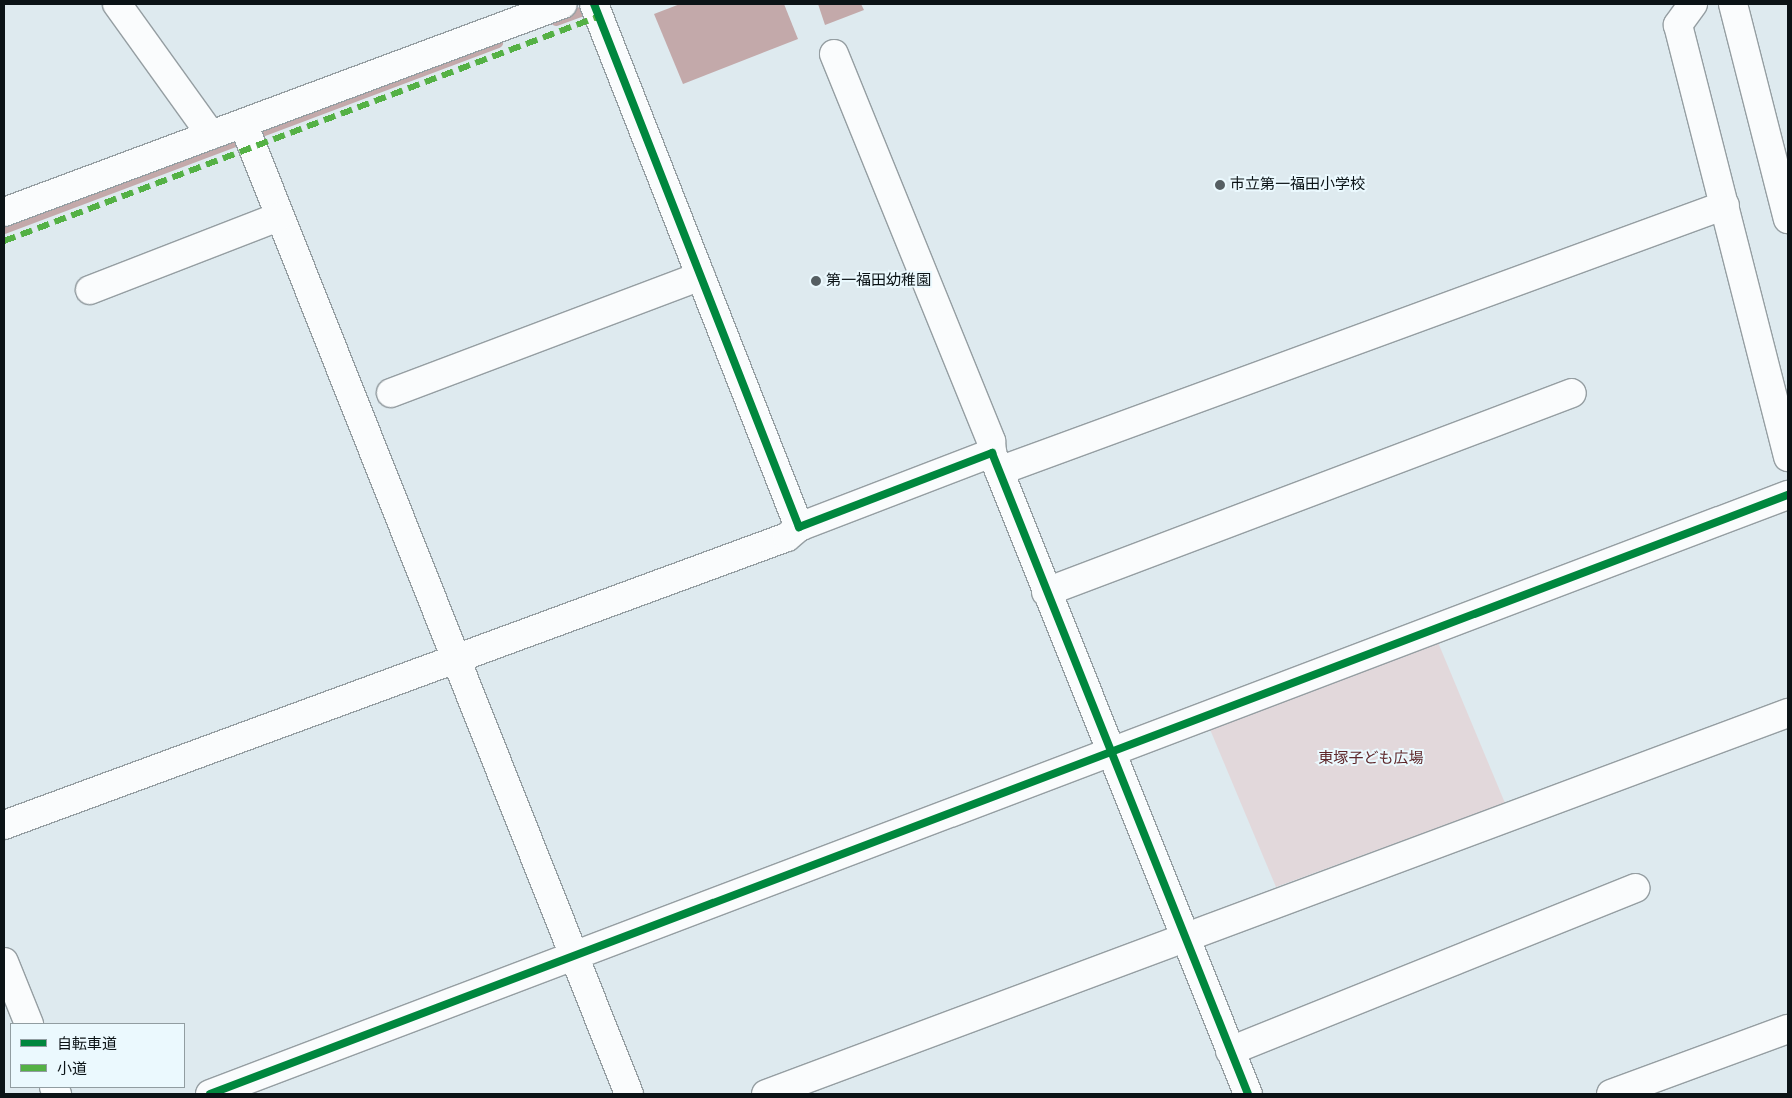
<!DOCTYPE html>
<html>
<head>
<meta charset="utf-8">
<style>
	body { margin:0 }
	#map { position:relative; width:1792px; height:1098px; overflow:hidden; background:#deeaef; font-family:Karla,"Noto Sans JP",sans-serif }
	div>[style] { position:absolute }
	.green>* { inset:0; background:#e2d8db }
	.water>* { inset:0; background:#c3a9aa }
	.stream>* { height:10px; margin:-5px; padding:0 5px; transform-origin:5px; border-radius:5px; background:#c3a9aa }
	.roads { filter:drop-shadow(1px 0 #959ea2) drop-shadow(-1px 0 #959ea2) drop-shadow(0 1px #959ea2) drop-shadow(0 -1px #959ea2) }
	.street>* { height:28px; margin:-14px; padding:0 14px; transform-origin:14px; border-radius:14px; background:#fafcfd }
	.quiet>* { height:6px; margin-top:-3px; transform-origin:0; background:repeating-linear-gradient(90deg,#54b145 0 12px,transparent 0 18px) }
	.cycleway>* { height:8px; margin:-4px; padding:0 4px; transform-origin:4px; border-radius:4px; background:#00873e }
	.dots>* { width:14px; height:14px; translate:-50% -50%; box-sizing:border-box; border:2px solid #ebf9fe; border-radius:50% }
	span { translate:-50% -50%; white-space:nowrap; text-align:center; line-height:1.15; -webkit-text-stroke:4px #ebf9fe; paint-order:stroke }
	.poi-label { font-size:15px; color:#0b1316 }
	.left { translate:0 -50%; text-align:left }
	.park-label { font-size:15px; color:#5d2629 }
	.frame { position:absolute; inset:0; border:5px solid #0b1316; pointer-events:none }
	.legend { position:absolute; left:10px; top:1023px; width:175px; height:65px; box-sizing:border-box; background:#ebf9fe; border:1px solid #919da1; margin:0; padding:6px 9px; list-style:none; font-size:15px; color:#0b1316 }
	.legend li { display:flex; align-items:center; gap:10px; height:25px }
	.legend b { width:25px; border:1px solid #919da1 }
</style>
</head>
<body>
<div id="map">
	<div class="green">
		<div style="clip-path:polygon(1437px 640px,1505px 803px,1276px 887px,1209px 727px)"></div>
	</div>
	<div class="water">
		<div style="clip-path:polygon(680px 4px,784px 4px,798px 39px,683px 84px,654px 14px)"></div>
		<div style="clip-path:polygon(818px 4px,861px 4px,864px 10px,825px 25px)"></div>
	</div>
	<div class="stream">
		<div style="left:556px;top:21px;width:40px;rotate:-20.2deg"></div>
		<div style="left:4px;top:229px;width:528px;rotate:-20.63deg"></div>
	</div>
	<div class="roads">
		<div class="street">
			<div style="left:117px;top:4px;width:161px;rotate:54.3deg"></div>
			<div style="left:594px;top:4px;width:562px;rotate:68.6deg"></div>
			<div style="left:799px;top:527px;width:207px;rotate:-21deg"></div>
			<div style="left:992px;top:453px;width:690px;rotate:68.23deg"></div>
			<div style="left:1693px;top:4px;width:26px;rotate:126deg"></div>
			<div style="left:1678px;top:25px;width:446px;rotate:75.7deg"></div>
			<div style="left:1733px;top:4px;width:222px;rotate:75.7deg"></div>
			<div style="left:834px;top:54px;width:418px;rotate:67.9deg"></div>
			<div style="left:991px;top:441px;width:12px;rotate:85deg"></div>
			<div style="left:243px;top:123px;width:1045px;rotate:68.32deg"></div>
			<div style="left:4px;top:212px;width:596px;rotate:-20.41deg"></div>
			<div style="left:90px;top:290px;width:202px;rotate:-21.2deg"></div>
			<div style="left:391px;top:393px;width:331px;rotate:-20.7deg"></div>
			<div style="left:999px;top:471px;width:773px;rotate:-20.12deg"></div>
			<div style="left:1046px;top:592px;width:562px;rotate:-20.72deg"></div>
			<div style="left:4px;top:825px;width:834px;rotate:-20.19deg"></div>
			<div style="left:787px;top:537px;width:16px;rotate:-40deg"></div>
			<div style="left:4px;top:962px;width:67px;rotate:68deg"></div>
			<div style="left:1230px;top:1051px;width:437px;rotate:-21.9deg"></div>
			<div style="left:54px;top:1087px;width:8px;rotate:67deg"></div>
			<div style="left:210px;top:1094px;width:1688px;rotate:-20.79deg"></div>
			<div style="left:766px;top:1094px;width:1091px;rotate:-20.45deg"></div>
			<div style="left:1611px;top:1094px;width:189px;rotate:-20.2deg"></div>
		</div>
	</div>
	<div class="quiet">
		<div style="left:4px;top:241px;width:637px;rotate:-20.68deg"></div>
	</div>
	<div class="cycleway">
		<div style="left:594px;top:4px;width:562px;rotate:68.6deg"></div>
		<div style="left:799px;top:527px;width:207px;rotate:-21deg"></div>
		<div style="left:992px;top:453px;width:690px;rotate:68.23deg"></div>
		<div style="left:210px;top:1094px;width:1688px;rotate:-20.79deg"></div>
	</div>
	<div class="dots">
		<div style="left:1220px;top:185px;background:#555e62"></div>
		<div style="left:816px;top:281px;background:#555e62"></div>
	</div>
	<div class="poi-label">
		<span class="left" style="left:1230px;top:185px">市立第一福田小学校</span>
		<span class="left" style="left:826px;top:281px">第一福田幼稚園</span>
	</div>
	<div class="park-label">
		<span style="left:1371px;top:759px">東塚子ども広場</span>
	</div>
	<div class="frame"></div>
	<ul class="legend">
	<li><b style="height:6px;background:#00873e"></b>自転車道</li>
	<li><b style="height:6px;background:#54b145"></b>小道</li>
	</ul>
</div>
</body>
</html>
